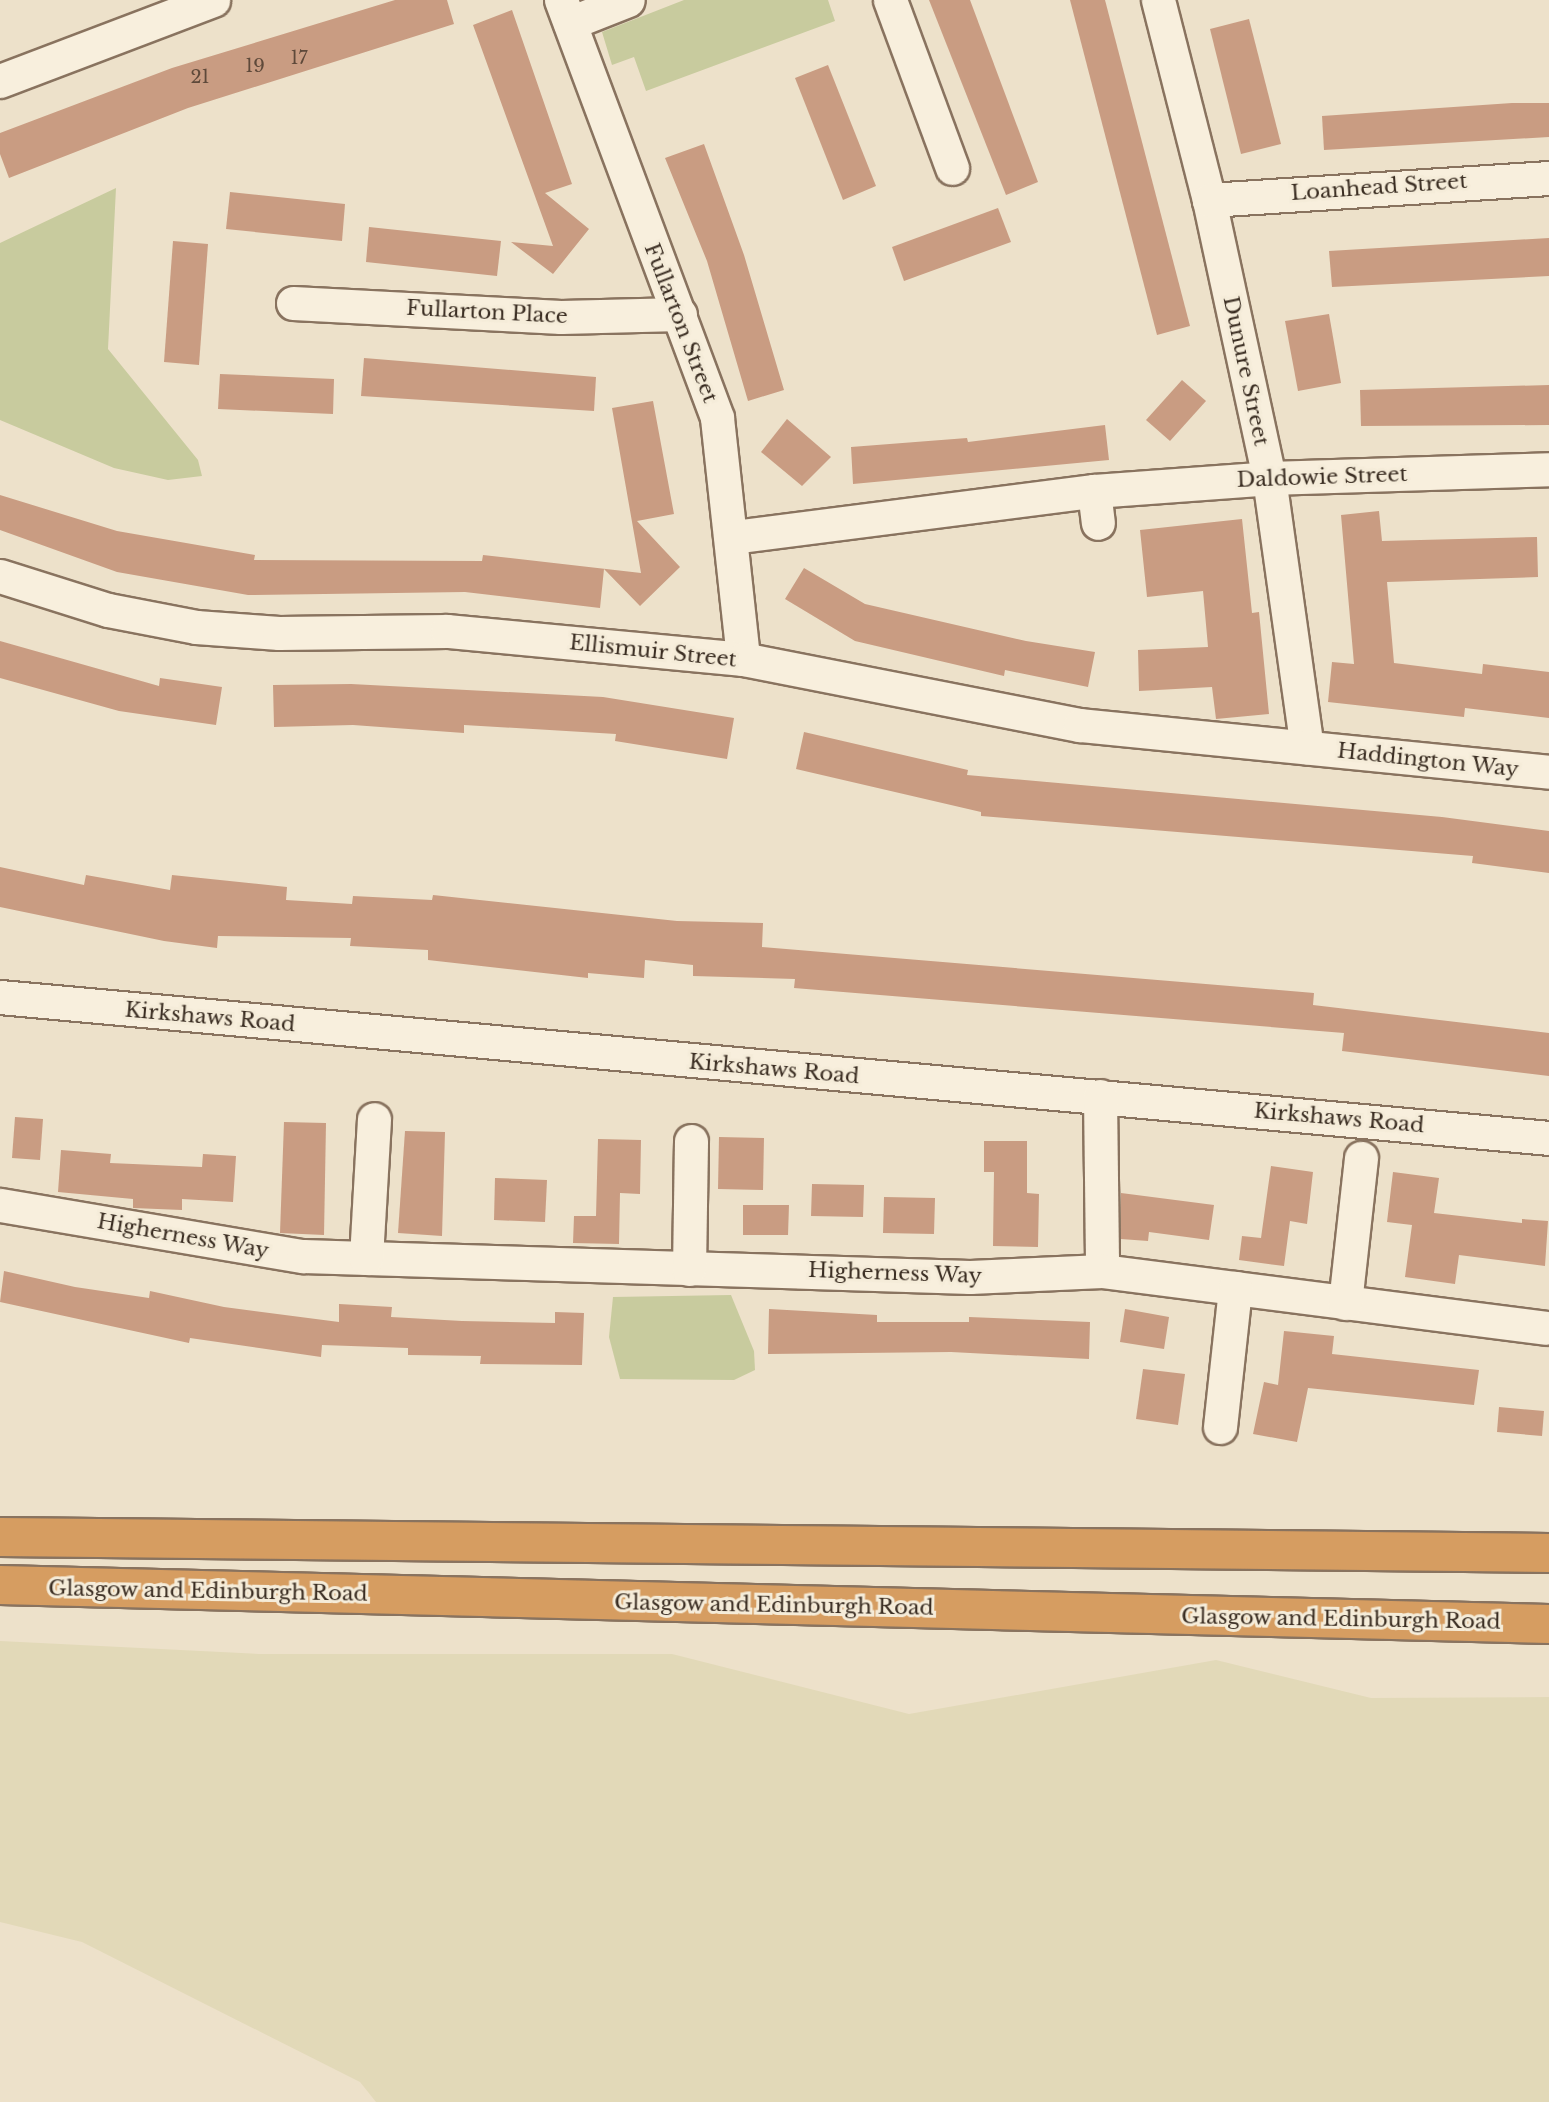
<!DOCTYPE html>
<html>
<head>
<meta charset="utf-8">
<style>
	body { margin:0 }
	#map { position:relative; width:1549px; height:2102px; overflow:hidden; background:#ede1ca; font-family:"Libre Baskerville",serif }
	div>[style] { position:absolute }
	.farmland>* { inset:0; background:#e2d9b8 }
	.green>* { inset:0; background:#c8cb9e }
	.building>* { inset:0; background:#c99c82 }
	.roads { filter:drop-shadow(2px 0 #89735f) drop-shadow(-2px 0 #89735f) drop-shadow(0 2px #89735f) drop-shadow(0 -2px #89735f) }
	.minor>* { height:33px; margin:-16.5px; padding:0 16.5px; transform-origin:16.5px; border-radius:16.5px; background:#f8efdd }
	.highway>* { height:38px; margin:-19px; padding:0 19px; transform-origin:19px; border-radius:19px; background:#d69d61 }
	span { translate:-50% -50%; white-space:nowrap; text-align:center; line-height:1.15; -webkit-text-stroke:6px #f5ecd9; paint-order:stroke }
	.number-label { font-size:18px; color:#5e493a }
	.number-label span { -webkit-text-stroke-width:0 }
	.street-label { font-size:21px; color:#3a2d22 }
</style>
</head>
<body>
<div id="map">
	<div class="farmland">
		<div style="clip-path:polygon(0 1641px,259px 1654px,672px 1654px,909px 1714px,1216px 1660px,1371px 1698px,1549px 1697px,1549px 2102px,376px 2102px,360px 2082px,82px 1942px,0 1922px)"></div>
	</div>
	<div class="green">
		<div style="clip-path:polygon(684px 0,828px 0,835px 21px,646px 91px,634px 57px,612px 65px,602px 32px)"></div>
		<div style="clip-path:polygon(116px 188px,108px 349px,198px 460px,202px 476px,168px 480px,114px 468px,0 420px,0 243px)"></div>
		<div style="clip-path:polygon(731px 1295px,754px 1351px,755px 1370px,734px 1380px,620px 1379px,609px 1337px,613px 1297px)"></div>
	</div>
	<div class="building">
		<div style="clip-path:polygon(395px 0,447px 0,454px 24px,188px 108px,9px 178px,0 154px,0 133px,172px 68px)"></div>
		<div style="clip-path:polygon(929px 0,970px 0,1038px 182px,1006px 195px)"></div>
		<div style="clip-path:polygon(1070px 0,1105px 0,1190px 326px,1157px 335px)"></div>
		<div style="clip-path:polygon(512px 10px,572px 184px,545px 193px,589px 229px,553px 274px,511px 242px,553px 246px,473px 25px)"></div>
		<div style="clip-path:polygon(1249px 19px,1281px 144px,1241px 154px,1210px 29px)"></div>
		<div style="clip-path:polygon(828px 65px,876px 186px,843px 200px,795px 78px)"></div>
		<div style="clip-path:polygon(1512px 103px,1549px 103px,1549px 137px,1324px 150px,1322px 116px)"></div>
		<div style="clip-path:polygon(704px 144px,744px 255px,784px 390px,748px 401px,707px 261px,665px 158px)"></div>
		<div style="clip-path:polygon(230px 192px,345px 204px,342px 241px,226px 229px)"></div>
		<div style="clip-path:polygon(998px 208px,1011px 242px,904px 281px,892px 247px)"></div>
		<div style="clip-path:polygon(369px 227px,501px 241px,497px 276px,366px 262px)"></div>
		<div style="clip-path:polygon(1549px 238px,1549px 276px,1332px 287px,1329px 251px)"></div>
		<div style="clip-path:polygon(173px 241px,208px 244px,199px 365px,164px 362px)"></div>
		<div style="clip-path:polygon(1329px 314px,1341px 383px,1298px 391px,1285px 321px)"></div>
		<div style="clip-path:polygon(364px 358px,596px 377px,594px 411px,361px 396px)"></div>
		<div style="clip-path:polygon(220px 374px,334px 379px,333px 414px,218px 409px)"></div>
		<div style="clip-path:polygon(1182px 380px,1206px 401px,1170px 441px,1146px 420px)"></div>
		<div style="clip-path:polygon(1549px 385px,1549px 425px,1361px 426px,1360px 390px)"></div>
		<div style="clip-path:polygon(653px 401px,674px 514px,637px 521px,680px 567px,640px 606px,604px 569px,600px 608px,465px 592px,248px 595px,117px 572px,0 530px,0 495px,117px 531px,255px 555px,254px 560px,482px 561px,483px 555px,641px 573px,612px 408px)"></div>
		<div style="clip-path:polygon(787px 419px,831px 457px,802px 486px,761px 452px)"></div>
		<div style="clip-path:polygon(1105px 425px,1109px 460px,853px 484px,851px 447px,967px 438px,968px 442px)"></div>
		<div style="clip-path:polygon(1379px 511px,1382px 541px,1537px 537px,1538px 577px,1387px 582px,1394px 663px,1482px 674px,1483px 664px,1549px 672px,1549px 718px,1465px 708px,1464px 717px,1328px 702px,1332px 662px,1354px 664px,1341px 515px)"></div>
		<div style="clip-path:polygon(1242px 519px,1252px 613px,1259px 612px,1269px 714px,1216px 719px,1212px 687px,1139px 691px,1138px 650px,1208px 647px,1203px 591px,1147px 597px,1140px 530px)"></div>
		<div style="clip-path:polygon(804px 568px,865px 604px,1026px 641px,1095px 652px,1088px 687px,1005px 670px,1004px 676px,855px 641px,785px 599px)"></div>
		<div style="clip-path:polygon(0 641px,159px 686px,160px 678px,222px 687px,216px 725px,119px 711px,0 678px)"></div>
		<div style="clip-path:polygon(351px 684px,603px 697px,734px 718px,727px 759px,615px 741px,616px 734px,464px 725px,464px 733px,353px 725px,274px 727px,273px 685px)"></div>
		<div style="clip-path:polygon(804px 732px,968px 770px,967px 775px,1442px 817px,1549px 831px,1549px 873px,1472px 863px,1473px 856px,981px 816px,981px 812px,796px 769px)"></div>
		<div style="clip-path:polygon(0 867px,84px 885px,86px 875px,170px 890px,172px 875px,287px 887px,286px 900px,352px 904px,353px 896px,432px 900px,433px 895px,677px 921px,763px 923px,762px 947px,1314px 993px,1313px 1005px,1549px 1033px,1549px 1076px,1342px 1051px,1344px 1033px,794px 988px,795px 979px,693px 976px,693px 965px,645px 960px,644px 978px,588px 973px,588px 978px,428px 960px,428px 950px,350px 946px,351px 938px,218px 936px,217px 948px,164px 941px,0 907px)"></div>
		<div style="clip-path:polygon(15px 1117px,43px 1119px,40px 1160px,12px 1158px)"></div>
		<div style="clip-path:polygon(284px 1122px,326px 1123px,324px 1235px,280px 1233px)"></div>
		<div style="clip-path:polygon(405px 1131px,445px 1132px,442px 1236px,398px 1233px)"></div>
		<div style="clip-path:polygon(719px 1137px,764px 1138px,763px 1190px,718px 1189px)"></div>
		<div style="clip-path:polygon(598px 1139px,641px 1140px,640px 1194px,620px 1193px,619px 1244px,573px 1243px,574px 1216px,596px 1216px)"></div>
		<div style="clip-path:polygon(984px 1141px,1027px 1141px,1027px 1193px,1039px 1194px,1038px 1247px,993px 1246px,994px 1172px,984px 1172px)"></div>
		<div style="clip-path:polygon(61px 1150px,111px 1154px,110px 1163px,202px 1167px,203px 1154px,236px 1156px,233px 1202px,182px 1199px,182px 1210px,133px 1208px,133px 1199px,58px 1192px)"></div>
		<div style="clip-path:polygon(1271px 1166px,1313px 1172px,1307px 1224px,1290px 1221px,1284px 1266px,1239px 1260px,1242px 1236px,1261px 1238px)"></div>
		<div style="clip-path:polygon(1393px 1172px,1439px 1178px,1434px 1213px,1522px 1223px,1522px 1219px,1548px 1221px,1545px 1266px,1459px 1255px,1455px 1284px,1405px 1277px,1412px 1225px,1387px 1222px)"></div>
		<div style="clip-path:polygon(495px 1178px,547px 1180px,545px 1222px,494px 1220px)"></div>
		<div style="clip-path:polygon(812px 1184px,864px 1185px,863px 1217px,811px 1216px)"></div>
		<div style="clip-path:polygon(1121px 1193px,1214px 1205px,1209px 1240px,1149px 1232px,1148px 1241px,1121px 1239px)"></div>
		<div style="clip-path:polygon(884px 1197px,935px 1198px,934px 1234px,883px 1233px)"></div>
		<div style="clip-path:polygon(743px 1205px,789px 1205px,788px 1235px,743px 1235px)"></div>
		<div style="clip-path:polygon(4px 1271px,75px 1287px,149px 1298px,150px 1291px,224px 1307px,339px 1322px,339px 1304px,392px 1307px,391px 1317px,462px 1321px,555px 1323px,555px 1312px,584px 1313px,582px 1365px,480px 1364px,481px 1356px,408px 1355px,408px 1348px,322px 1345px,321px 1357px,190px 1338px,189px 1343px,0 1302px)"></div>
		<div style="clip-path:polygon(769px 1309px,877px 1315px,877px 1322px,969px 1322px,969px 1317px,1090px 1322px,1089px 1359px,951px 1352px,768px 1354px)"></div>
		<div style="clip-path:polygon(1125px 1309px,1169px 1317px,1164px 1349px,1120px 1342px)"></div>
		<div style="clip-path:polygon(1284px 1331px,1334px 1336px,1332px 1354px,1479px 1370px,1474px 1405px,1308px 1388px,1297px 1442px,1253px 1434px,1264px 1382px,1278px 1385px)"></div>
		<div style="clip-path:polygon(1143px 1369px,1185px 1374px,1178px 1425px,1136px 1419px)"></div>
		<div style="clip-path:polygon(1499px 1407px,1544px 1411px,1542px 1436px,1497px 1432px)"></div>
	</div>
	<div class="roads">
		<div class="minor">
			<div style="left:561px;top:0;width:446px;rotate:69.5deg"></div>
			<div style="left:717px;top:418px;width:242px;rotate:83.8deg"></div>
			<div style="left:890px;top:0;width:179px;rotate:69.7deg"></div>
			<div style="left:1158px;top:0;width:206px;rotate:75.7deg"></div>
			<div style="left:1209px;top:200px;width:284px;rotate:77.8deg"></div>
			<div style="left:1269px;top:478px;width:272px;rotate:82deg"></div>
			<div style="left:570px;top:23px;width:62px;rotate:-21.6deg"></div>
			<div style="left:0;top:81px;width:228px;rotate:-20.8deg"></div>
			<div style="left:1209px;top:200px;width:341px;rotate:-3.7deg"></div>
			<div style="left:293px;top:303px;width:268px;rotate:3deg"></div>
			<div style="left:561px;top:317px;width:119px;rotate:-1.4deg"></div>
			<div style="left:1094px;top:491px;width:32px;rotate:83deg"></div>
			<div style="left:733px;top:537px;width:364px;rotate:-7.3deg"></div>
			<div style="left:1094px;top:491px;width:175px;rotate:-4.2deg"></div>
			<div style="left:1269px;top:478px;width:280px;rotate:-1.8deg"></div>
			<div style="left:0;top:576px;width:113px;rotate:17.5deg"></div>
			<div style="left:108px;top:610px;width:90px;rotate:10.9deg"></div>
			<div style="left:196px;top:627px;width:83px;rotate:4.1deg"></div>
			<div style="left:279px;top:633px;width:168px;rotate:-0.7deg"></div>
			<div style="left:447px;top:631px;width:297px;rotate:5.4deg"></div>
			<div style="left:743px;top:659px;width:343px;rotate:11.1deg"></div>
			<div style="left:1080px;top:725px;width:471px;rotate:5.7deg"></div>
			<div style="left:0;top:997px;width:1555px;rotate:5.2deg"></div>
			<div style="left:1100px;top:1096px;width:175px;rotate:89.3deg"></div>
			<div style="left:1102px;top:1271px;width:447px;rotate:7.3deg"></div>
			<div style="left:0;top:1205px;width:307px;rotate:9.6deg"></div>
			<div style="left:303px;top:1256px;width:667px;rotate:1.8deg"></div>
			<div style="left:970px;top:1277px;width:132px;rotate:-2.6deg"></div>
			<div style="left:366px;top:1258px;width:139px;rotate:-86.7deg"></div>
			<div style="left:689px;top:1269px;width:128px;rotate:-89.1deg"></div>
			<div style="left:1345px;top:1303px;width:146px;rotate:-83.7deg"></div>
			<div style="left:1220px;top:1427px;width:140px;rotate:-83.8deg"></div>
		</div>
		<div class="highway">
			<div style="left:0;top:1537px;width:1549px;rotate:0.59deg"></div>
			<div style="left:0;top:1585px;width:1549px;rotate:1.44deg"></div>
		</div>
	</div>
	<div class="number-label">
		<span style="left:299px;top:58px">17</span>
		<span style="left:255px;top:66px">19</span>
		<span style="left:200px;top:77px">21</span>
	</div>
	<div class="street-label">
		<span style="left:1379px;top:187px;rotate:-4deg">Loanhead Street</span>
		<span style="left:487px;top:312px;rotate:3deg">Fullarton Place</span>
		<span style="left:681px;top:323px;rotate:69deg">Fullarton Street</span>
		<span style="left:1246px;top:371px;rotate:78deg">Dunure Street</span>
		<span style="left:1322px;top:477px;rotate:-2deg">Daldowie Street</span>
		<span style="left:653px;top:651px;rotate:6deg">Ellismuir Street</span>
		<span style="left:1428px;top:760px;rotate:6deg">Haddington Way</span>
		<span style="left:210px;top:1017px;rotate:5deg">Kirkshaws Road</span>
		<span style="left:774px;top:1069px;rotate:5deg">Kirkshaws Road</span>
		<span style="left:1339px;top:1118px;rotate:5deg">Kirkshaws Road</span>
		<span style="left:183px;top:1236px;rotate:10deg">Higherness Way</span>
		<span style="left:895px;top:1273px;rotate:2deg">Higherness Way</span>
		<span style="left:208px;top:1591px;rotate:1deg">Glasgow and Edinburgh Road</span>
		<span style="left:774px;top:1605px;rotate:1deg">Glasgow and Edinburgh Road</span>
		<span style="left:1341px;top:1619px;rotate:1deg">Glasgow and Edinburgh Road</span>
	</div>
</div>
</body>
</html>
